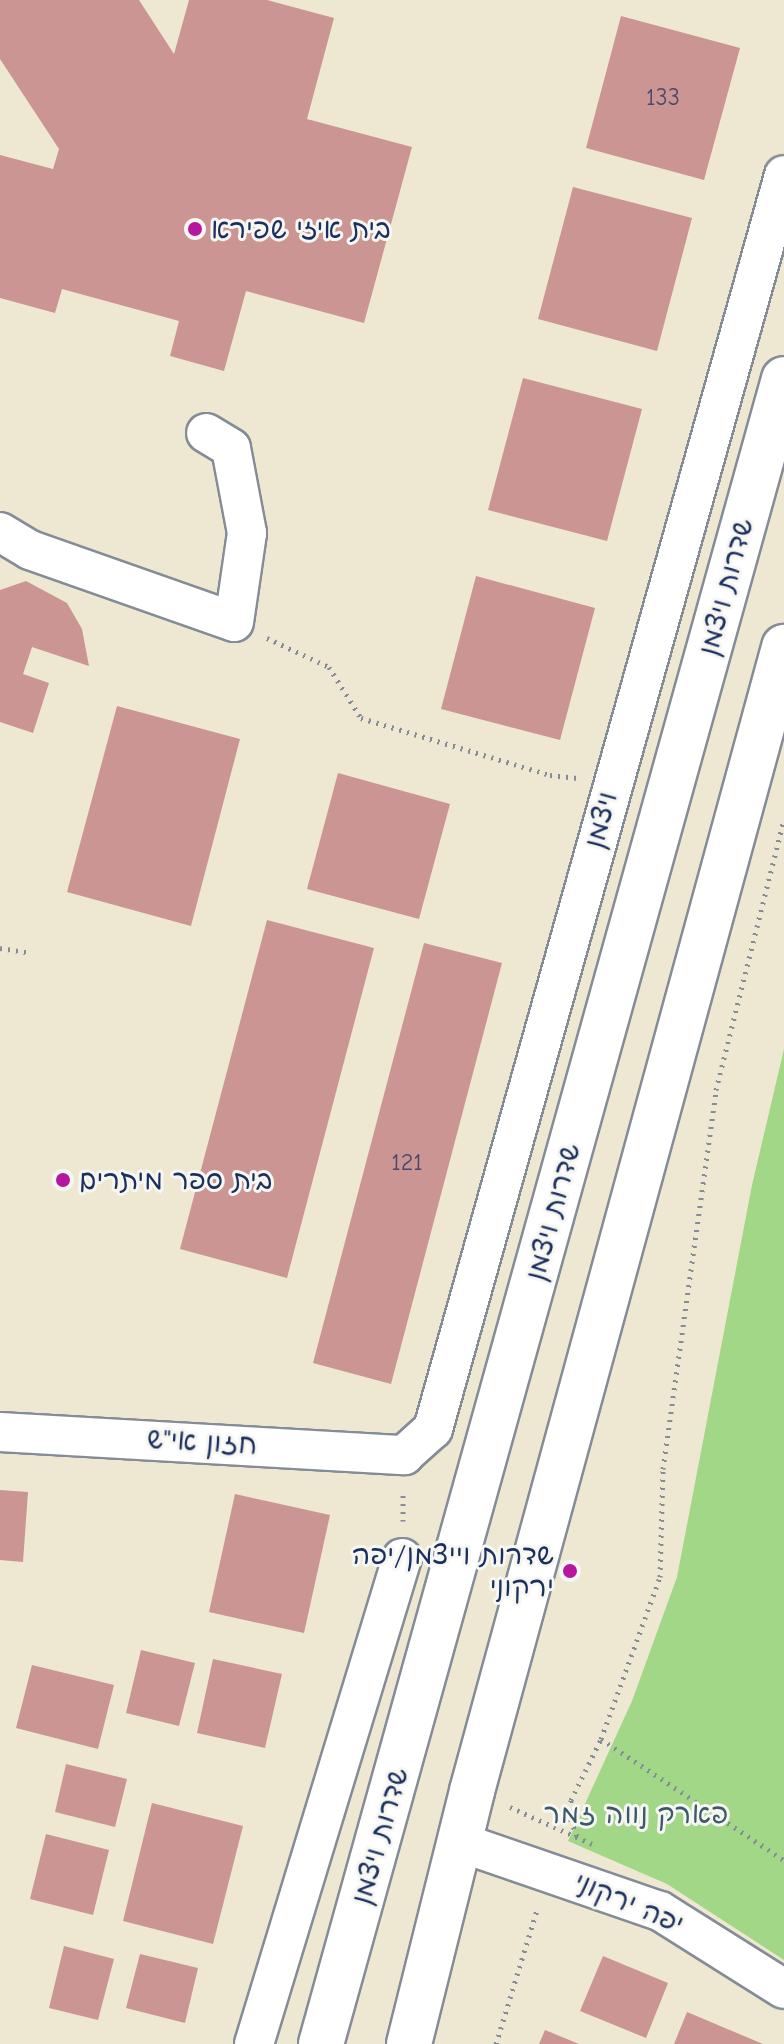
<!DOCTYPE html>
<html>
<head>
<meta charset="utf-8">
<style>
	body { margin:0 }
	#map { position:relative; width:784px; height:2044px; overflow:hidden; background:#eee8d2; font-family:"Comic Neue","Playpen Sans Hebrew",sans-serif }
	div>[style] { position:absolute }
	.green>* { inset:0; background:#a2d788 }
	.building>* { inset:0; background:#cb9594 }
	.path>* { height:5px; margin-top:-2.5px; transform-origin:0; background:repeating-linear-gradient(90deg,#848c98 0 2px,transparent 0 8px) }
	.roads { filter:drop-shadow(2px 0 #848c98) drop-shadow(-2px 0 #848c98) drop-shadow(0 2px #848c98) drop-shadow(0 -2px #848c98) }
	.street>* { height:38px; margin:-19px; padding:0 19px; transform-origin:19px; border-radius:19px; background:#fff }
	.secondary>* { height:44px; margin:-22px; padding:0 22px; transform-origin:22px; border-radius:22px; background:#fff }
	.dots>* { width:22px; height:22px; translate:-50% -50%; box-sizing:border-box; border:4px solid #f6f6f2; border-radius:50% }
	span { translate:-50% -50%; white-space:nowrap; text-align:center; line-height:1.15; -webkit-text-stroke:6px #f6f6f2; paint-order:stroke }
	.number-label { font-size:24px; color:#47486c }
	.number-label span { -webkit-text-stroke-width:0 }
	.poi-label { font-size:28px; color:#1b2f5e }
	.left { translate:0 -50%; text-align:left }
	.right { translate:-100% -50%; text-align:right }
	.street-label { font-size:28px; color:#1b2f5e }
	.park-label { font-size:28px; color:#3d5968 }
</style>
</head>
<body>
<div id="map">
	<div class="green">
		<div style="clip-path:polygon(784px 1049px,784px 1960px,667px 1884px,568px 1841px,632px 1701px,677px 1577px,752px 1185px)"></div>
	</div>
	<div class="building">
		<div style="clip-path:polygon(0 0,139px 0,174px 54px,189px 0,267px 0,334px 18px,307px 119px,412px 147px,364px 323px,246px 291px,224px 371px,170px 356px,179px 321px,62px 289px,55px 313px,0 298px,0 155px,53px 169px,59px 149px,0 59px)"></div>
		<div style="clip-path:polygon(621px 16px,740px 48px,704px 180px,586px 148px)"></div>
		<div style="clip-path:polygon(573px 187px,692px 218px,657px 351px,538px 319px)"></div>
		<div style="clip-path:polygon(523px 378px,642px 409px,607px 541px,488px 510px)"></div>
		<div style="clip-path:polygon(476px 576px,595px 608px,560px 740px,441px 709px)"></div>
		<div style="clip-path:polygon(26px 581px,67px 603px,82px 629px,89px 666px,32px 647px,23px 674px,49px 683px,33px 733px,0 722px,0 590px)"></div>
		<div style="clip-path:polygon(117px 706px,240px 739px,191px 926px,67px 892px)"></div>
		<div style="clip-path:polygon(338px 773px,450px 804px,419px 919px,307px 889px)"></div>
		<div style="clip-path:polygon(267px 920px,374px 948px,287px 1278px,180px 1249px)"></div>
		<div style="clip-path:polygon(424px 943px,502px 963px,391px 1384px,313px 1363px)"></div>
		<div style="clip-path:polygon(0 1490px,28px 1492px,23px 1562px,0 1560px)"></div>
		<div style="clip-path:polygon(235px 1494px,330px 1515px,304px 1633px,209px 1612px)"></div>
		<div style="clip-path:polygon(141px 1650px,195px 1663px,179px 1726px,126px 1713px)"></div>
		<div style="clip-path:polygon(213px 1659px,282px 1674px,265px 1748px,197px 1733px)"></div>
		<div style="clip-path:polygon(32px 1665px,114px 1685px,98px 1749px,16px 1728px)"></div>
		<div style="clip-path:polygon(66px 1764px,127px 1779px,115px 1827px,55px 1812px)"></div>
		<div style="clip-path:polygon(152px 1803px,243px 1826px,213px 1944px,123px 1921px)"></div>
		<div style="clip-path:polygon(46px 1834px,109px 1850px,93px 1915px,30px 1899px)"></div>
		<div style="clip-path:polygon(64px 1946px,114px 1959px,98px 2020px,49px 2008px)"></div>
		<div style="clip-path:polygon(140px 1954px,198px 1968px,185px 2023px,126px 2008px)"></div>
		<div style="clip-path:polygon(603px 1956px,668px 1983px,646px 2038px,580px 2011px)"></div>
		<div style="clip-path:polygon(687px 2012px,763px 2044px,674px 2044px)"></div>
		<div style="clip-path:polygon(545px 2030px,579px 2044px,539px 2044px)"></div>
	</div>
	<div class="path">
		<div style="left:267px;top:638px;width:68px;rotate:25.1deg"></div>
		<div style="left:329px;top:667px;width:60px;rotate:57.9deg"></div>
		<div style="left:361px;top:718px;width:197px;rotate:16.8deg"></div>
		<div style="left:550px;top:775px;width:28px;rotate:6deg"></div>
		<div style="left:0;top:948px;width:31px;rotate:9deg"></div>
		<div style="left:403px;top:1521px;width:30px;rotate:-90deg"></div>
		<div style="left:601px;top:1739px;width:219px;rotate:33.5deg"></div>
		<div style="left:510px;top:1807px;width:90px;rotate:24.3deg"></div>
		<div style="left:577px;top:1836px;width:19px;rotate:-111deg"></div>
		<div style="left:570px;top:1818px;width:18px;rotate:-87deg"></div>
		<div style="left:571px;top:1800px;width:68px;rotate:-63.8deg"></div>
		<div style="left:601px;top:1739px;width:172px;rotate:-70deg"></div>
		<div style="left:660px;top:1577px;width:108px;rotate:-88.4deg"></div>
		<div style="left:663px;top:1469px;width:383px;rotate:-82deg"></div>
		<div style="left:716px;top:1090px;width:279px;rotate:-75.9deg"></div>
		<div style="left:496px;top:2044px;width:140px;rotate:-73deg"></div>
	</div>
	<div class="roads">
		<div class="street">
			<div style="left:0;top:532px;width:35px;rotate:31deg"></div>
			<div style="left:30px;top:550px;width:216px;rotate:19.4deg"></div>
			<div style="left:234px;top:622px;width:90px;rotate:-81.7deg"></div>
			<div style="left:247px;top:533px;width:86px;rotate:-100.7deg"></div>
			<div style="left:231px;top:448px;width:29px;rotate:-149deg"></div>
			<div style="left:0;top:1432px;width:405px;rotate:3.3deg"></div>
			<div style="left:404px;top:1455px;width:39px;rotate:-42deg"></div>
			<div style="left:433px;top:1429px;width:1302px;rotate:-74.36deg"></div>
			<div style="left:462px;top:1843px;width:209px;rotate:19deg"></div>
			<div style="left:660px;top:1911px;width:146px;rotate:32.2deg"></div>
			<div style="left:254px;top:2044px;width:508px;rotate:-73.06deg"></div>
		</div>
		<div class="secondary">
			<div style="left:321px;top:2044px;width:1728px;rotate:-74.46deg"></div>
			<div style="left:409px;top:2044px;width:261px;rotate:-76deg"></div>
			<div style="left:472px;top:1791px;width:1186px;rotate:-74.74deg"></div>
		</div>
	</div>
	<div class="dots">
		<div style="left:195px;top:229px;background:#b5179e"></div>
		<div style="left:63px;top:1180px;background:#b5179e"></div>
		<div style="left:570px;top:1571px;background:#b5179e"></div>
	</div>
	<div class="number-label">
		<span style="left:663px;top:98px">133</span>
		<span style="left:407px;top:1163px">121</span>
	</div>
	<div class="poi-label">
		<span class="left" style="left:211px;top:229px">בית איזי שפירא</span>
		<span class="left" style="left:79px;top:1180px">בית ספר מיתרים</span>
		<span class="right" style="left:554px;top:1571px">שדרות וייצמן/יפה<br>ירקוני</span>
	</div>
	<div class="street-label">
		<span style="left:726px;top:587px;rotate:-75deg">שדרות ויצמן</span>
		<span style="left:601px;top:820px;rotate:-75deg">ויצמן</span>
		<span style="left:553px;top:1212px;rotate:-75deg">שדרות ויצמן</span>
		<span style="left:202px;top:1442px;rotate:3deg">חזון אי"ש</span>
		<span style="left:380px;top:1836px;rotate:-74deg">שדרות ויצמן</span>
		<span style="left:629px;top:1903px;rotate:23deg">יפה ירקוני</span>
	</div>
	<div class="park-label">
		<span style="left:636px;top:1814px">פארק נווה זמר</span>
	</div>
</div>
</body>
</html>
